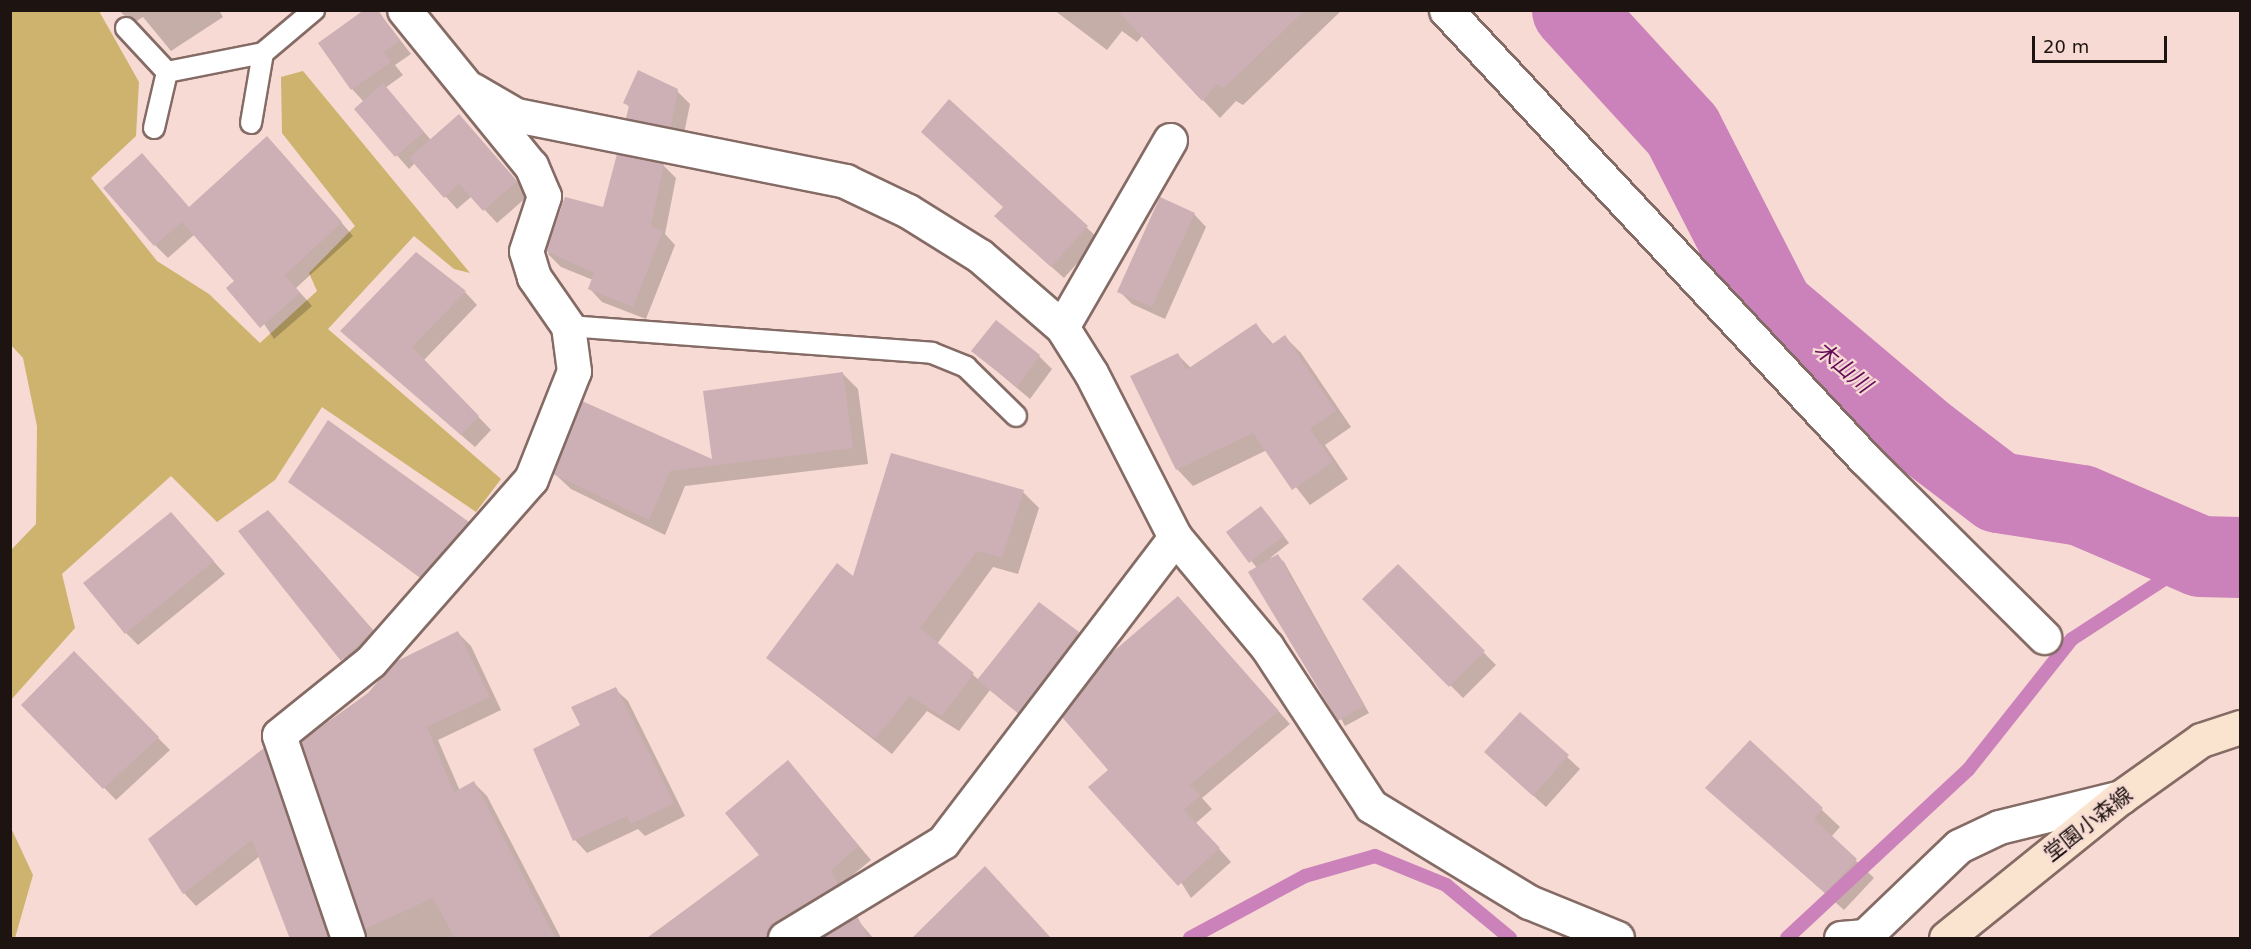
<!DOCTYPE html>
<html>
<head>
<meta charset="utf-8">
<style>
	body { margin:0 }
	#map { position:relative; width:2251px; height:949px; overflow:hidden; background:#f7dad3; font-family:"DejaVu Sans","Noto Sans JP",sans-serif }
	div>[style] { position:absolute }
	.green>* { inset:0; background:#cdb36e }
	.shadow>* { inset:0; background:#0003 }
	.stream>* { height:14px; margin:-7px; padding:0 7px; transform-origin:7px; border-radius:7px; background:#cb82ba }
	.river>* { height:81px; margin:-40.5px; padding:0 40.5px; transform-origin:40.5px; border-radius:40.5px; background:#cb82ba }
	.building>* { inset:0; background:#ccb0b5 }
	.roads { filter:drop-shadow(2px 0 #856b65) drop-shadow(-2px 0 #856b65) drop-shadow(0 2px #856b65) drop-shadow(0 -2px #856b65) }
	.lane>* { height:20px; margin:-10px; padding:0 10px; transform-origin:10px; border-radius:10px; background:#fff }
	.street>* { height:33px; margin:-16.5px; padding:0 16.5px; transform-origin:16.5px; border-radius:16.5px; background:#fff }
	.secondary>* { height:33px; margin:-16.5px; padding:0 16.5px; transform-origin:16.5px; border-radius:16.5px; background:#fbe4cf }
	span { translate:-50% -50%; white-space:nowrap; text-align:center; line-height:1.15; -webkit-text-stroke:4.5px #f7dad3; paint-order:stroke }
	.street-label { font-size:21px; color:#1d1411 }
	.water-label { font-size:22px; color:#640a57; font-style:italic }
	.frame { position:absolute; inset:0; border:12px solid #1d1411; pointer-events:none }
	.scale { position:absolute; left:2032px; top:36px; width:135px; height:27px; box-sizing:border-box; border:3px solid #1d1411; border-top:0; padding-left:8px; font-size:18px; line-height:21px; white-space:nowrap; color:#1d1411; -webkit-text-stroke:4px #f7dad3; paint-order:stroke }
</style>
</head>
<body>
<div id="map">
	<div class="green">
		<div style="clip-path:polygon(11px 10px,99px 11px,139px 82px,136px 136px,91px 178px,157px 261px,209px 294px,260px 343px,317px 291px,309px 273px,355px 226px,282px 133px,281px 77px,303px 71px,470px 273px,454px 269px,414px 236px,328px 329px,501px 479px,476px 512px,322px 407px,275px 480px,217px 522px,171px 476px,62px 574px,75px 628px,11px 700px,11px 550px,36px 524px,37px 426px,23px 358px,11px 345px)"></div>
		<div style="clip-path:polygon(11px 828px,33px 875px,15px 938px,10px 938px)"></div>
	</div>
	<div class="shadow">
		<div style="clip-path:polygon(119px 10px,219px 10px,223px 17px,171px 51px,143px 17px,132px 24px)"></div>
		<div style="clip-path:polygon(377px 10px,411px 54px,395px 65px,403px 75px,385px 88px,431px 140px,459px 116px,529px 195px,497px 223px,472px 196px,457px 209px,415px 163px,409px 169px,356px 109px,364px 102px,352px 89px)"></div>
		<div style="clip-path:polygon(1054px 10px,1342px 10px,1243px 105px,1236px 101px,1220px 118px,1142px 36px,1137px 42px,1122px 31px,1107px 50px)"></div>
		<div style="clip-path:polygon(677px 91px,690px 104px,683px 139px,641px 130px,628px 118px,630px 108px,625px 102px)"></div>
		<div style="clip-path:polygon(949px 101px,1099px 239px,1064px 278px,1008px 228px,1005px 207px)"></div>
		<div style="clip-path:polygon(280px 151px,353px 236px,296px 288px,312px 306px,274px 339px,236px 281px,195px 234px,168px 258px,155px 245px,190px 209px)"></div>
		<div style="clip-path:polygon(663px 165px,676px 178px,665px 234px,675px 245px,646px 319px,602px 302px,590px 289px,593px 280px,561px 267px,548px 254px,566px 199px,604px 208px)"></div>
		<div style="clip-path:polygon(1194px 214px,1206px 227px,1165px 319px,1132px 304px,1119px 291px)"></div>
		<div style="clip-path:polygon(465px 292px,477px 305px,424px 360px,491px 430px,475px 447px,355px 343px)"></div>
		<div style="clip-path:polygon(1256px 325px,1274px 345px,1285px 337px,1301px 353px,1351px 427px,1325px 445px,1348px 479px,1310px 505px,1267px 450px,1193px 486px,1177px 469px,1178px 355px,1192px 369px)"></div>
		<div style="clip-path:polygon(973px 351px,1039px 356px,1052px 369px,1030px 399px)"></div>
		<div style="clip-path:polygon(843px 374px,858px 389px,868px 464px,685px 486px,665px 535px,571px 489px,555px 474px,714px 462px)"></div>
		<div style="clip-path:polygon(290px 482px,468px 523px,480px 535px,434px 588px)"></div>
		<div style="clip-path:polygon(1023px 492px,1039px 508px,1018px 574px,993px 567px,937px 644px,979px 680px,1040px 604px,1078px 634px,1090px 646px,1031px 724px,990px 690px,959px 731px,927px 711px,892px 754px,768px 658px,854px 579px)"></div>
		<div style="clip-path:polygon(171px 514px,225px 574px,138px 645px,126px 633px)"></div>
		<div style="clip-path:polygon(1267px 514px,1289px 543px,1270px 558px,1278px 556px,1284px 562px,1369px 713px,1345px 726px,1257px 568px,1228px 532px)"></div>
		<div style="clip-path:polygon(281px 525px,385px 644px,355px 672px,240px 532px)"></div>
		<div style="clip-path:polygon(1398px 566px,1496px 665px,1463px 698px,1365px 599px)"></div>
		<div style="clip-path:polygon(1190px 611px,1290px 724px,1202px 798px,1212px 809px,1196px 823px,1231px 862px,1191px 898px,1110px 770px)"></div>
		<div style="clip-path:polygon(458px 633px,471px 646px,501px 710px,438px 740px,460px 791px,474px 783px,487px 796px,561px 938px,366px 938px,303px 742px)"></div>
		<div style="clip-path:polygon(74px 653px,170px 750px,116px 800px,24px 705px)"></div>
		<div style="clip-path:polygon(615px 689px,628px 701px,685px 816px,645px 836px,638px 829px,587px 853px,575px 840px,535px 750px,583px 726px)"></div>
		<div style="clip-path:polygon(1521px 714px,1580px 769px,1546px 807px,1499px 765px)"></div>
		<div style="clip-path:polygon(1750px 742px,1840px 827px,1831px 837px,1874px 878px,1844px 910px,1707px 788px)"></div>
		<div style="clip-path:polygon(264px 750px,276px 763px,336px 938px,292px 938px,260px 856px,196px 906px,184px 893px)"></div>
		<div style="clip-path:polygon(788px 762px,871px 860px,843px 883px,850px 897px,785px 938px,647px 938px,761px 855px)"></div>
		<div style="clip-path:polygon(856px 918px,873px 938px,823px 938px)"></div>
	</div>
	<div class="stream">
		<div style="left:1190px;top:938px;width:131px;rotate:-28.3deg"></div>
		<div style="left:1305px;top:876px;width:73px;rotate:-15.9deg"></div>
		<div style="left:1375px;top:856px;width:77px;rotate:22.2deg"></div>
		<div style="left:1446px;top:885px;width:83px;rotate:39.6deg"></div>
		<div style="left:1787px;top:938px;width:247px;rotate:-42.9deg"></div>
		<div style="left:1968px;top:770px;width:167px;rotate:-51.6deg"></div>
		<div style="left:2072px;top:639px;width:153px;rotate:-33deg"></div>
	</div>
	<div class="river">
		<div style="left:1572px;top:10px;width:163px;rotate:47.5deg"></div>
		<div style="left:1682px;top:130px;width:200px;rotate:62.9deg"></div>
		<div style="left:1773px;top:308px;width:202px;rotate:40.2deg"></div>
		<div style="left:1927px;top:438px;width:89px;rotate:37.3deg"></div>
		<div style="left:1998px;top:492px;width:84px;rotate:8.9deg"></div>
		<div style="left:2081px;top:505px;width:129px;rotate:23.2deg"></div>
		<div style="left:2200px;top:556px;width:40px;rotate:1.4deg"></div>
	</div>
	<div class="building">
		<div style="clip-path:polygon(364px 10px,378px 10px,399px 41px,384px 52px,391px 62px,351px 90px,318px 43px)"></div>
		<div style="clip-path:polygon(1117px 10px,1305px 10px,1224px 88px,1217px 84px,1202px 101px)"></div>
		<div style="clip-path:polygon(638px 70px,678px 89px,671px 127px,626px 118px,629px 106px,623px 103px)"></div>
		<div style="clip-path:polygon(383px 83px,424px 132px,395px 157px,354px 109px)"></div>
		<div style="clip-path:polygon(949px 99px,1088px 226px,1051px 267px,994px 216px,1003px 207px,921px 132px)"></div>
		<div style="clip-path:polygon(459px 114px,517px 181px,483px 211px,459px 184px,444px 198px,409px 158px)"></div>
		<div style="clip-path:polygon(267px 136px,342px 222px,285px 275px,300px 293px,260px 328px,226px 288px,234px 281px,182px 222px,154px 246px,103px 188px,142px 153px,189px 207px)"></div>
		<div style="clip-path:polygon(617px 154px,664px 164px,651px 226px,663px 231px,633px 307px,588px 289px,594px 273px,546px 251px,565px 197px,603px 207px)"></div>
		<div style="clip-path:polygon(1160px 197px,1195px 213px,1152px 307px,1117px 292px)"></div>
		<div style="clip-path:polygon(416px 252px,466px 291px,412px 347px,479px 416px,461px 435px,340px 331px)"></div>
		<div style="clip-path:polygon(996px 320px,1040px 355px,1017px 387px,971px 351px)"></div>
		<div style="clip-path:polygon(1256px 323px,1271px 345px,1285px 335px,1336px 411px,1310px 429px,1333px 462px,1292px 490px,1253px 433px,1176px 470px,1130px 376px,1178px 353px,1186px 370px)"></div>
		<div style="clip-path:polygon(843px 372px,853px 448px,670px 471px,649px 520px,553px 474px,582px 401px,712px 459px,703px 391px)"></div>
		<div style="clip-path:polygon(328px 420px,469px 522px,420px 577px,288px 482px)"></div>
		<div style="clip-path:polygon(891px 453px,1024px 490px,1002px 558px,977px 551px,920px 628px,974px 673px,942px 716px,910px 696px,875px 739px,766px 658px,837px 563px,853px 576px)"></div>
		<div style="clip-path:polygon(1261px 506px,1284px 536px,1249px 563px,1226px 532px)"></div>
		<div style="clip-path:polygon(268px 510px,373px 630px,341px 661px,238px 531px)"></div>
		<div style="clip-path:polygon(171px 512px,214px 561px,125px 634px,83px 583px)"></div>
		<div style="clip-path:polygon(1278px 554px,1364px 706px,1338px 721px,1248px 572px)"></div>
		<div style="clip-path:polygon(1398px 564px,1485px 651px,1449px 687px,1362px 599px)"></div>
		<div style="clip-path:polygon(1178px 596px,1279px 711px,1190px 785px,1200px 795px,1184px 810px,1220px 848px,1178px 886px,1088px 787px,1108px 770px,1062px 717px,1108px 656px)"></div>
		<div style="clip-path:polygon(1039px 602px,1079px 632px,1018px 713px,977px 680px)"></div>
		<div style="clip-path:polygon(458px 631px,490px 697px,427px 727px,454px 792px,474px 781px,556px 939px,455px 939px,433px 898px,365px 929px,301px 741px,368px 693px,395px 662px)"></div>
		<div style="clip-path:polygon(74px 651px,159px 737px,103px 789px,21px 705px)"></div>
		<div style="clip-path:polygon(616px 687px,674px 803px,631px 824px,627px 816px,573px 841px,533px 749px,580px 725px,571px 707px)"></div>
		<div style="clip-path:polygon(1520px 712px,1569px 755px,1533px 796px,1484px 752px)"></div>
		<div style="clip-path:polygon(1750px 740px,1823px 808px,1814px 819px,1857px 859px,1825px 893px,1705px 788px)"></div>
		<div style="clip-path:polygon(264px 748px,328px 939px,290px 939px,252px 840px,183px 894px,148px 839px)"></div>
		<div style="clip-path:polygon(788px 760px,859px 846px,831px 870px,838px 884px,775px 922px,766px 939px,646px 939px,759px 855px,725px 813px)"></div>
		<div style="clip-path:polygon(985px 866px,1052px 939px,911px 939px)"></div>
		<div style="clip-path:polygon(857px 916px,869px 939px,820px 939px)"></div>
	</div>
	<div class="roads">
		<div class="lane">
			<div style="left:126px;top:28px;width:60px;rotate:47deg"></div>
			<div style="left:251px;top:123px;width:71px;rotate:-80.3deg"></div>
			<div style="left:263px;top:53px;width:67px;rotate:-40.1deg"></div>
			<div style="left:154px;top:128px;width:57px;rotate:-76.9deg"></div>
			<div style="left:167px;top:72px;width:98px;rotate:-11.2deg"></div>
			<div style="left:568px;top:326px;width:365px;rotate:4.2deg"></div>
			<div style="left:932px;top:353px;width:37px;rotate:22deg"></div>
			<div style="left:966px;top:367px;width:70px;rotate:44.4deg"></div>
		</div>
		<div class="street">
			<div style="left:1446px;top:10px;width:613px;rotate:46.98deg"></div>
			<div style="left:1864px;top:458px;width:254px;rotate:44.8deg"></div>
			<div style="left:473px;top:90px;width:50px;rotate:30.2deg"></div>
			<div style="left:516px;top:115px;width:336px;rotate:11.3deg"></div>
			<div style="left:845px;top:181px;width:70px;rotate:25.5deg"></div>
			<div style="left:908px;top:211px;width:85px;rotate:32deg"></div>
			<div style="left:980px;top:256px;width:108px;rotate:40.9deg"></div>
			<div style="left:1062px;top:327px;width:54px;rotate:57.8deg"></div>
			<div style="left:1091px;top:373px;width:184px;rotate:62.9deg"></div>
			<div style="left:1175px;top:537px;width:143px;rotate:50.1deg"></div>
			<div style="left:1267px;top:647px;width:190px;rotate:56.8deg"></div>
			<div style="left:1371px;top:806px;width:185px;rotate:31.3deg"></div>
			<div style="left:1529px;top:902px;width:95px;rotate:22.2deg"></div>
			<div style="left:1062px;top:327px;width:216px;rotate:-60deg"></div>
			<div style="left:348px;top:938px;width:214px;rotate:-108.8deg"></div>
			<div style="left:279px;top:735px;width:118px;rotate:-38.8deg"></div>
			<div style="left:371px;top:661px;width:242px;rotate:-48.7deg"></div>
			<div style="left:531px;top:479px;width:116px;rotate:-68.3deg"></div>
			<div style="left:574px;top:371px;width:45px;rotate:-97.6deg"></div>
			<div style="left:568px;top:326px;width:60px;rotate:-124.8deg"></div>
			<div style="left:534px;top:277px;width:27px;rotate:-107deg"></div>
			<div style="left:526px;top:251px;width:58px;rotate:-71.9deg"></div>
			<div style="left:544px;top:196px;width:33px;rotate:-113deg"></div>
			<div style="left:531px;top:166px;width:201px;rotate:-129.1deg"></div>
			<div style="left:785px;top:938px;width:185px;rotate:-31.3deg"></div>
			<div style="left:943px;top:842px;width:383px;rotate:-52.7deg"></div>
			<div style="left:1841px;top:938px;width:24px;rotate:-5deg"></div>
			<div style="left:1865px;top:936px;width:130px;rotate:-43.8deg"></div>
			<div style="left:1959px;top:846px;width:44px;rotate:-25.4deg"></div>
			<div style="left:1999px;top:827px;width:126px;rotate:-13.8deg"></div>
		</div>
		<div class="secondary">
			<div style="left:1946px;top:938px;width:225px;rotate:-38.9deg"></div>
			<div style="left:2121px;top:797px;width:98px;rotate:-35.5deg"></div>
			<div style="left:2201px;top:740px;width:41px;rotate:-18.4deg"></div>
		</div>
	</div>
	<div class="street-label">
		<span style="left:2088px;top:824px;rotate:-38deg">堂園小森線</span>
	</div>
	<div class="water-label">
		<span style="left:1843px;top:367px;rotate:40deg">木山川</span>
	</div>
	<div class="frame"></div>
	<div class="scale">20 m</div>
</div>
</body>
</html>
